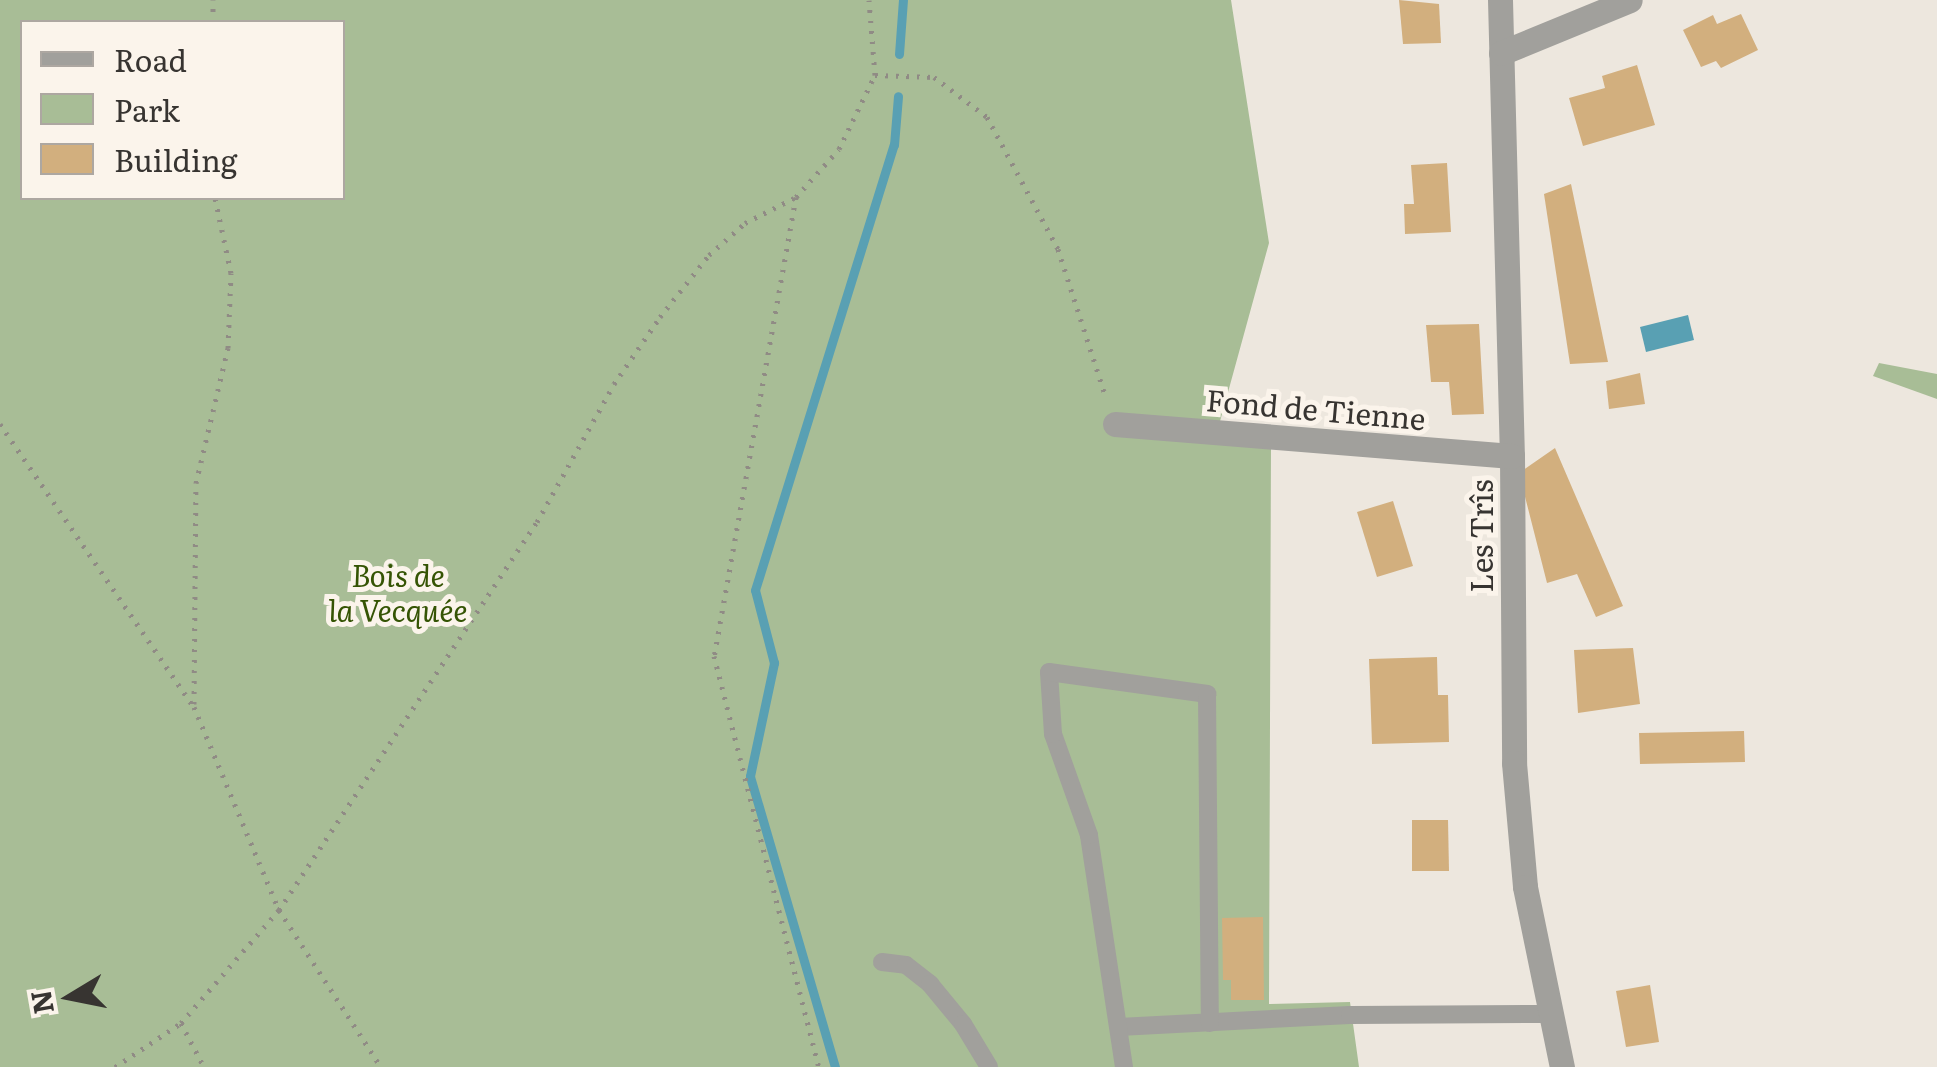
<!DOCTYPE html>
<html>
<head>
<meta charset="utf-8">
<style>
	body { margin:0 }
	#map { position:relative; width:1937px; height:1067px; overflow:hidden; background:#ede7de; font-family:Literata,serif }
	div>[style] { position:absolute }
	.green>* { inset:0; background:#a8bd96 }
	.water>* { inset:0; background:#59a0b3 }
	.stream>* { height:9px; margin:-4.5px; padding:0 4.5px; transform-origin:4.5px; border-radius:4.5px; background:#59a0b3 }
	.building>* { inset:0; background:#d2af7e }
	.path>* { height:5px; margin-top:-2.5px; transform-origin:0; background:repeating-linear-gradient(90deg,#908b85 0 2.5px,transparent 0 10.5px) }
	.service>* { height:18px; margin:-9px; padding:0 9px; transform-origin:9px; border-radius:9px; background:#a1a09c }
	.minor>* { height:25px; margin:-12.5px; padding:0 12.5px; transform-origin:12.5px; border-radius:12.5px; background:#a1a09c }
	span { translate:-50% -50%; white-space:nowrap; text-align:center; line-height:1.15; -webkit-text-stroke:10px #fbf4eb; paint-order:stroke }
	.street-label { font-size:30px; color:#373431 }
	.park-label { font-size:30px; color:#355404; font-style:italic }
	.legend { position:absolute; left:20px; top:20px; width:325px; height:180px; box-sizing:border-box; background:#fbf4eb; border:2px solid #ada7a1; margin:0; padding:12px 18px; list-style:none; font-size:30px; color:#373431 }
	.legend li { display:flex; align-items:center; gap:20px; height:50px }
	.legend b { width:50px; border:2px solid #ada7a1 }
	.north { position:absolute; left:20px; top:947px; width:100px; height:100px; -webkit-text-stroke:8px #fbf4eb; paint-order:stroke; rotate:260deg; font-size:28px; font-weight:700; line-height:40px; text-align:center; color:#373431 }
	.north::after { content:''; display:block; margin:auto; width:35px; height:45px; background:#373431; clip-path:polygon(50% 0,100% 100%,50% 72%,0 100%) }
</style>
</head>
<body>
<div id="map">
	<div class="green">
		<div style="clip-path:polygon(evenodd,0 0,1231px 0,1269px 243px,1219px 425px,1271px 444px,1269px 1004px,1350px 1002px,1359px 1067px,0 1067px,0 0,22px 22px,342px 22px,342px 198px,22px 198px,22px 22px)"></div>
		<div style="clip-path:polygon(1879px 363px,1937px 374px,1937px 399px,1873px 376px)"></div>
	</div>
	<div class="water">
		<div style="clip-path:polygon(1688px 315px,1694px 340px,1646px 352px,1640px 327px)"></div>
	</div>
	<div class="stream">
		<div style="left:899px;top:54px;width:54px;rotate:-85.8deg"></div>
		<div style="left:835px;top:1067px;width:303px;rotate:-106.3deg"></div>
		<div style="left:750px;top:776px;width:116px;rotate:-78deg"></div>
		<div style="left:774px;top:663px;width:75px;rotate:-104.6deg"></div>
		<div style="left:755px;top:590px;width:466px;rotate:-72.7deg"></div>
		<div style="left:894px;top:145px;width:49px;rotate:-85.3deg"></div>
	</div>
	<div class="building">
		<div style="clip-path:polygon(1399px 0,1439px 4px,1441px 43px,1403px 44px)"></div>
		<div style="clip-path:polygon(1741px 14px,1758px 50px,1721px 68px,1716px 61px,1701px 67px,1683px 30px,1713px 15px,1717px 24px)"></div>
		<div style="clip-path:polygon(1637px 65px,1655px 125px,1583px 146px,1569px 98px,1605px 88px,1602px 76px)"></div>
		<div style="clip-path:polygon(1447px 163px,1451px 232px,1405px 234px,1404px 204px,1414px 204px,1411px 165px)"></div>
		<div style="clip-path:polygon(1571px 184px,1608px 362px,1570px 364px,1544px 194px)"></div>
		<div style="clip-path:polygon(1479px 324px,1484px 414px,1452px 415px,1449px 382px,1431px 382px,1426px 325px)"></div>
		<div style="clip-path:polygon(1640px 373px,1645px 404px,1609px 409px,1606px 381px)"></div>
		<div style="clip-path:polygon(1555px 448px,1623px 606px,1596px 617px,1577px 574px,1547px 583px,1519px 473px)"></div>
		<div style="clip-path:polygon(1393px 501px,1413px 566px,1377px 577px,1357px 512px)"></div>
		<div style="clip-path:polygon(1633px 648px,1640px 704px,1578px 713px,1574px 650px)"></div>
		<div style="clip-path:polygon(1437px 657px,1438px 695px,1448px 695px,1449px 742px,1372px 744px,1369px 659px)"></div>
		<div style="clip-path:polygon(1744px 731px,1745px 762px,1640px 764px,1639px 733px)"></div>
		<div style="clip-path:polygon(1412px 820px,1448px 820px,1449px 871px,1412px 871px)"></div>
		<div style="clip-path:polygon(1263px 917px,1264px 1000px,1231px 1000px,1231px 980px,1223px 980px,1222px 918px)"></div>
		<div style="clip-path:polygon(1650px 985px,1659px 1042px,1626px 1047px,1616px 991px)"></div>
	</div>
	<div class="path">
		<div style="left:213px;top:22px;width:22px;rotate:-90deg"></div>
		<div style="left:875px;top:75px;width:59px;rotate:1.9deg"></div>
		<div style="left:934px;top:77px;width:66px;rotate:37deg"></div>
		<div style="left:987px;top:117px;width:150px;rotate:61.7deg"></div>
		<div style="left:1058px;top:249px;width:157px;rotate:72.1deg"></div>
		<div style="left:796px;top:197px;width:466px;rotate:100.1deg"></div>
		<div style="left:714px;top:656px;width:424px;rotate:75.7deg"></div>
		<div style="left:0;top:424px;width:343px;rotate:55.6deg"></div>
		<div style="left:194px;top:707px;width:220px;rotate:67.3deg"></div>
		<div style="left:279px;top:910px;width:187px;rotate:57deg"></div>
		<div style="left:194px;top:704px;width:221px;rotate:-89.5deg"></div>
		<div style="left:196px;top:483px;width:139px;rotate:-76.7deg"></div>
		<div style="left:228px;top:348px;width:75px;rotate:-87.7deg"></div>
		<div style="left:231px;top:273px;width:77px;rotate:-102deg"></div>
		<div style="left:181px;top:1023px;width:50px;rotate:62.4deg"></div>
		<div style="left:115px;top:1067px;width:79px;rotate:-33.7deg"></div>
		<div style="left:181px;top:1023px;width:150px;rotate:-49.1deg"></div>
		<div style="left:279px;top:910px;width:466px;rotate:-56.4deg"></div>
		<div style="left:537px;top:522px;width:158px;rotate:-60.8deg"></div>
		<div style="left:614px;top:384px;width:81px;rotate:-55.5deg"></div>
		<div style="left:660px;top:317px;width:79px;rotate:-51.7deg"></div>
		<div style="left:709px;top:255px;width:48px;rotate:-41.6deg"></div>
		<div style="left:745px;top:223px;width:57px;rotate:-27deg"></div>
		<div style="left:796px;top:197px;width:64px;rotate:-48.1deg"></div>
		<div style="left:839px;top:149px;width:82px;rotate:-64.1deg"></div>
		<div style="left:875px;top:75px;width:75px;rotate:-94.6deg"></div>
	</div>
	<div class="service">
		<div style="left:882px;top:962px;width:24px;rotate:7deg"></div>
		<div style="left:906px;top:965px;width:31px;rotate:38deg"></div>
		<div style="left:930px;top:984px;width:52px;rotate:50.5deg"></div>
		<div style="left:963px;top:1024px;width:50px;rotate:58.8deg"></div>
		<div style="left:1119px;top:1027px;width:231px;rotate:-3deg"></div>
		<div style="left:1350px;top:1015px;width:198px;rotate:-0.3deg"></div>
		<div style="left:1124px;top:1067px;width:235px;rotate:-98.6deg"></div>
		<div style="left:1089px;top:835px;width:107px;rotate:-109.6deg"></div>
		<div style="left:1053px;top:734px;width:62px;rotate:-93.7deg"></div>
		<div style="left:1049px;top:672px;width:160px;rotate:7.9deg"></div>
		<div style="left:1207px;top:694px;width:329px;rotate:89.5deg"></div>
	</div>
	<div class="minor">
		<div style="left:1500px;top:0;width:456px;rotate:88.5deg"></div>
		<div style="left:1512px;top:456px;width:307px;rotate:89.6deg"></div>
		<div style="left:1514px;top:763px;width:124px;rotate:84.9deg"></div>
		<div style="left:1525px;top:887px;width:184px;rotate:78.4deg"></div>
		<div style="left:1501px;top:53px;width:139px;rotate:-22.3deg"></div>
		<div style="left:1115px;top:424px;width:398px;rotate:4.6deg"></div>
	</div>
	<div class="street-label">
		<span style="left:1316px;top:408px;rotate:5deg">Fond de Tienne</span>
		<span style="left:1480px;top:536px;rotate:-90deg">Les Trîs</span>
	</div>
	<div class="park-label">
		<span style="left:398px;top:591px">Bois de<br>la Vecquée</span>
	</div>
	<ul class="legend">
	<li><b style="height:12px;background:#a1a09c"></b>Road</li>
	<li><b style="height:28px;background:#a8bd96"></b>Park</li>
	<li><b style="height:28px;background:#d2af7e"></b>Building</li>
	</ul>
	<div class="north">N</div>
</div>
</body>
</html>
